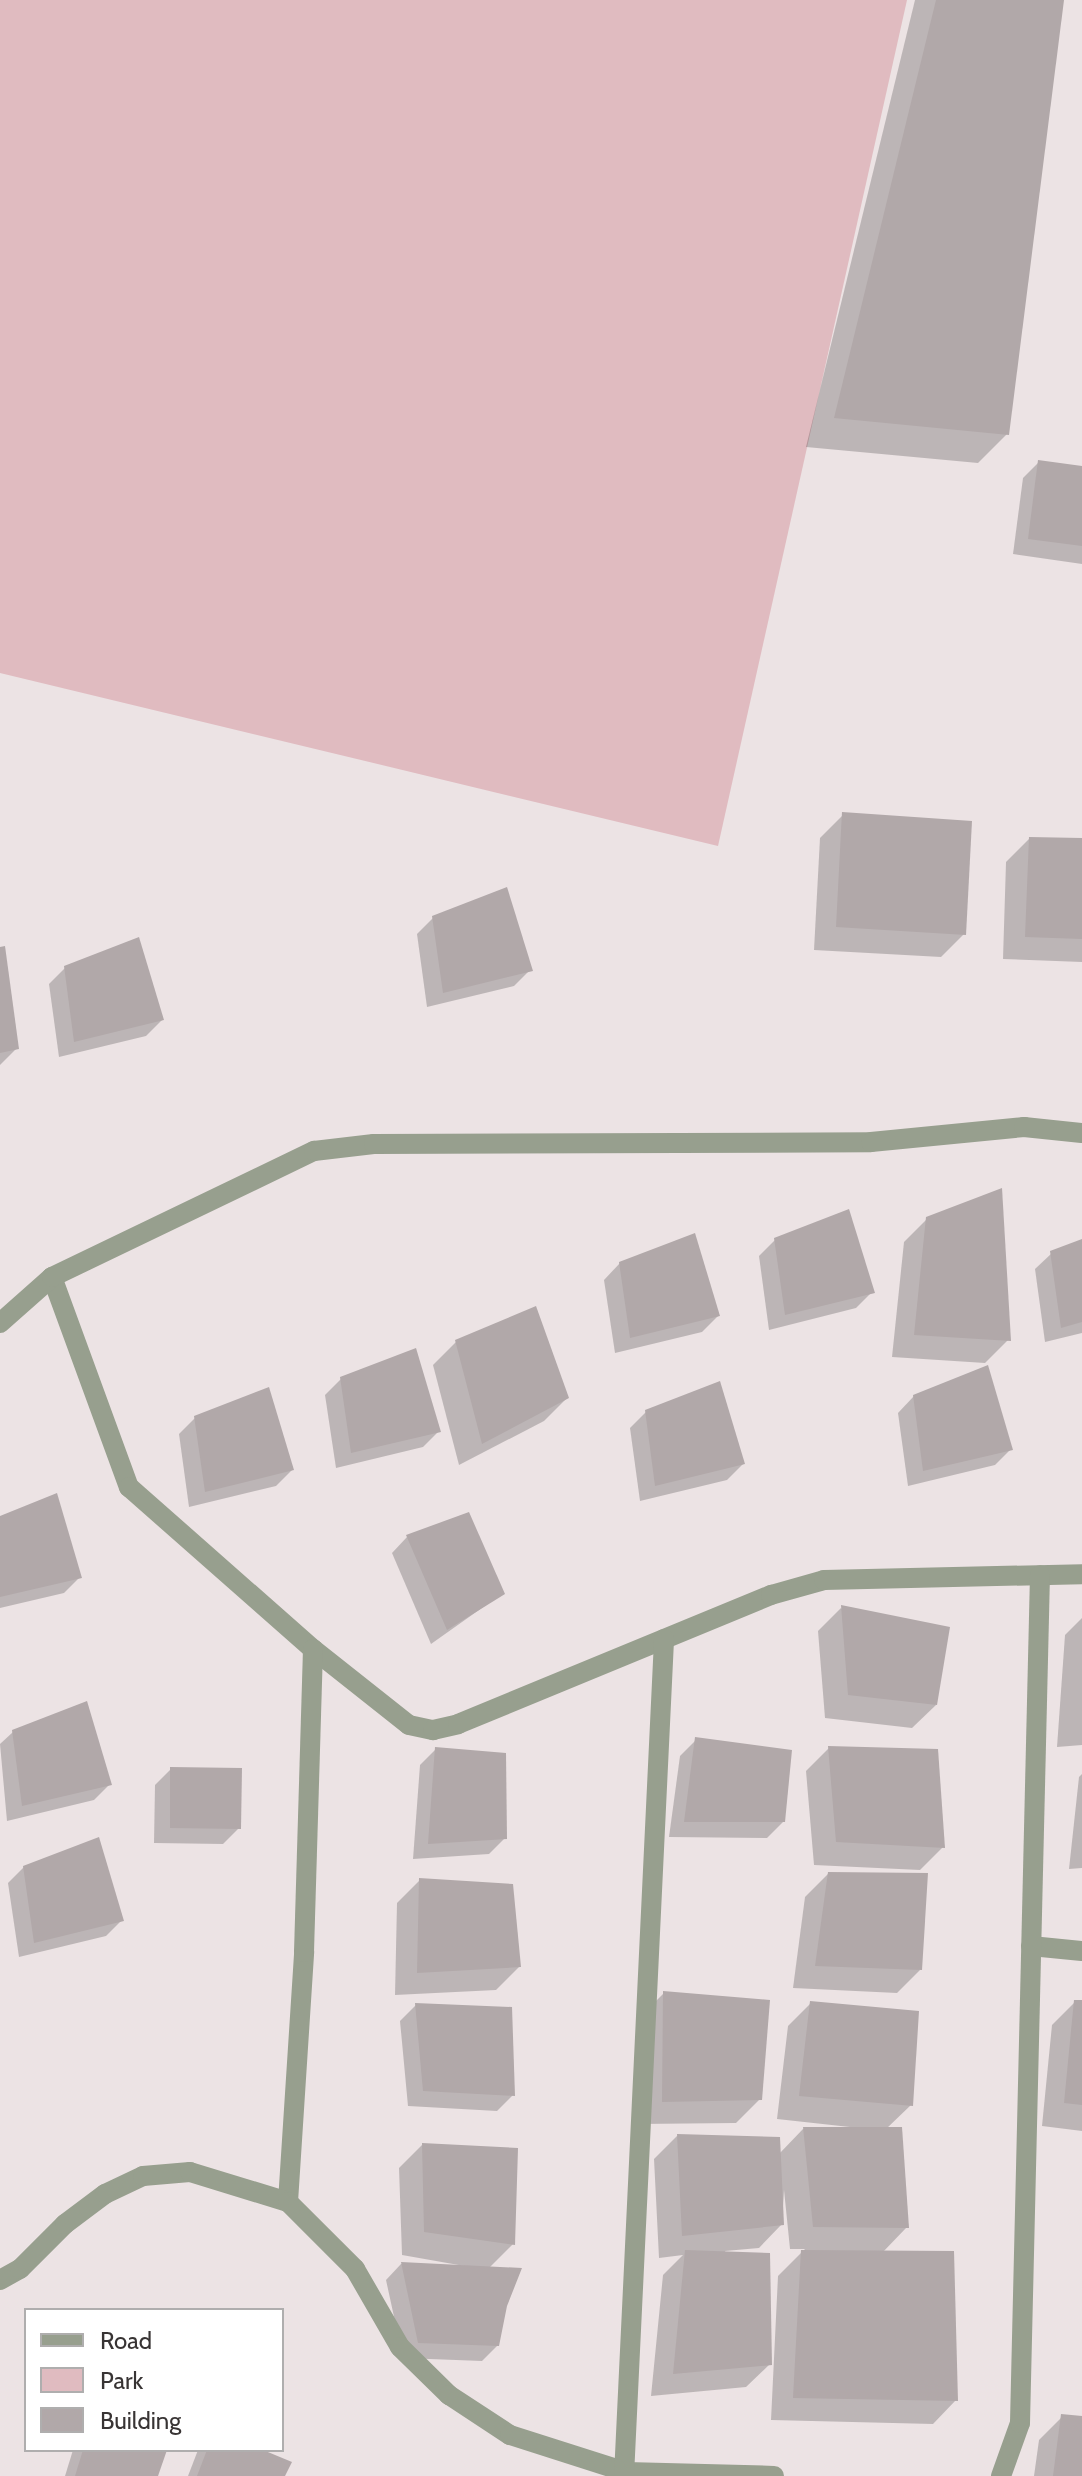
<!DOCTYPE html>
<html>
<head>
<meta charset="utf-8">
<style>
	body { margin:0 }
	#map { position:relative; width:1082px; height:2476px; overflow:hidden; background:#ece3e4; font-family:Cabin,sans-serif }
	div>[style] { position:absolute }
	.green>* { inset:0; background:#e0bbc0 }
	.shadow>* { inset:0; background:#0003 }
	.building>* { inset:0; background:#b1a8a9 }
	.minor>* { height:20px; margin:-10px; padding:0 10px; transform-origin:10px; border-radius:10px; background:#979f8e }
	span { translate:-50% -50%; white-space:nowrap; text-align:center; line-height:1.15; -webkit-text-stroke:7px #fff; paint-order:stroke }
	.legend { position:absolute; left:24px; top:2308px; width:260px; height:144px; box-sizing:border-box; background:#fff; border:2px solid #afaeae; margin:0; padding:10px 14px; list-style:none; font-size:24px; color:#383434 }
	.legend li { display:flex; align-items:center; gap:16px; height:40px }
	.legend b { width:40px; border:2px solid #afaeae }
</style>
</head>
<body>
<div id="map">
	<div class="green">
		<div style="clip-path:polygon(0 0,907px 0,718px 846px,0 673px)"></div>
	</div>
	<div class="shadow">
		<div style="clip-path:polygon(915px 0,1062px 0,1007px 434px,978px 463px,806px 447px)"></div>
		<div style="clip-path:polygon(1039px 462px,1082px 468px,1082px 564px,1013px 554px,1023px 478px)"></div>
		<div style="clip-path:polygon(843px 815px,964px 934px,941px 957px,814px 950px,820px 838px)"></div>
		<div style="clip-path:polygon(1029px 839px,1082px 840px,1082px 962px,1003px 959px,1006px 862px)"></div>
		<div style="clip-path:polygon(433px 918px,530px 970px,514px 986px,427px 1007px,417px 934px)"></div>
		<div style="clip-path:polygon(0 949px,17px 1048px,0 1065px)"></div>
		<div style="clip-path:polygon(65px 968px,162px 1020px,146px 1036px,59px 1057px,49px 984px)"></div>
		<div style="clip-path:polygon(927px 1219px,1008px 1340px,985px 1363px,892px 1357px,904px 1242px)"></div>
		<div style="clip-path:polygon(775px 1240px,872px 1292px,856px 1308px,769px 1330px,759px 1256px)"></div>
		<div style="clip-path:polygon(1082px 1241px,1082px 1333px,1045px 1342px,1035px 1269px,1052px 1253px)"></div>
		<div style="clip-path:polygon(620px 1263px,718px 1316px,702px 1332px,615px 1353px,604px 1280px)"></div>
		<div style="clip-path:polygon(456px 1342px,567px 1398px,544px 1421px,459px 1465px,433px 1365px)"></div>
		<div style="clip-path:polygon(341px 1379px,439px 1431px,423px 1447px,336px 1468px,325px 1395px)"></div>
		<div style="clip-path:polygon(914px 1396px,1011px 1449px,995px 1465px,908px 1486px,898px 1413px)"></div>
		<div style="clip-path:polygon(646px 1412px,743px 1464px,727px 1480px,640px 1501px,630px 1428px)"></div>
		<div style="clip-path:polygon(195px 1418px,292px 1470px,276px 1486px,189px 1507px,179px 1434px)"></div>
		<div style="clip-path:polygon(0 1518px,80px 1577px,64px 1593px,0 1608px)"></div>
		<div style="clip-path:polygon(407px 1537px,503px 1593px,431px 1644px,392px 1553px)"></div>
		<div style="clip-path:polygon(841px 1608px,936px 1705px,912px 1728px,825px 1718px,818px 1631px)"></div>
		<div style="clip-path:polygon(1082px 1618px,1082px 1745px,1057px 1747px,1065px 1635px)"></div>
		<div style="clip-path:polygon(13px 1732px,110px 1784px,94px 1800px,7px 1821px,0 1744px)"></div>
		<div style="clip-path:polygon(696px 1740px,783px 1822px,767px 1838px,669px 1837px,680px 1756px)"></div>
		<div style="clip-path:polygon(829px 1748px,943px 1847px,920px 1870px,814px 1865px,806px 1771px)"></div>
		<div style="clip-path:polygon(436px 1749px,505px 1838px,489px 1854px,413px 1859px,420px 1765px)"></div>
		<div style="clip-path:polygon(171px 1769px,239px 1828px,223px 1844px,154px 1843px,155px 1785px)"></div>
		<div style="clip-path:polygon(1082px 1774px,1082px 1868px,1069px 1869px,1079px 1777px)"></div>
		<div style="clip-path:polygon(24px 1867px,122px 1920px,106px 1936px,19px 1957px,8px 1883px)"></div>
		<div style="clip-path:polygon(828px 1874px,920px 1970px,897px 1993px,793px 1988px,805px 1897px)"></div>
		<div style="clip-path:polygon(420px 1880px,519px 1967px,496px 1990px,395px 1995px,397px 1903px)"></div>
		<div style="clip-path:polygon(664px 1993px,760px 2099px,736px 2123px,639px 2124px,641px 2016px)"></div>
		<div style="clip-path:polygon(1075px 2002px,1082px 2002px,1082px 2131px,1042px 2126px,1052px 2025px)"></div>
		<div style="clip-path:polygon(811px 2003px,911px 2105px,886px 2129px,907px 2227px,882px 2253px,956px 2400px,933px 2424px,771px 2420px,778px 2276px,805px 2249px,790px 2249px,784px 2190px,782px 2224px,759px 2248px,725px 2251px,770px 2364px,746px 2387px,651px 2396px,663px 2275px,683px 2255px,659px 2258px,654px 2159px,677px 2136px,779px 2154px,803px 2129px,868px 2129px,777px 2119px,788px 2026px)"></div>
		<div style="clip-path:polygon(416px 2005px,513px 2095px,497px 2111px,408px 2106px,400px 2021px)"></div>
		<div style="clip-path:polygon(422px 2145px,513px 2244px,489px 2268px,505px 2305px,498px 2345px,482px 2361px,403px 2358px,386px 2280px,401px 2264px,470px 2267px,402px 2255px,399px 2168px)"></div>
		<div style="clip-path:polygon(1062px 2417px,1082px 2418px,1082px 2476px,1034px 2476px,1039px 2440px)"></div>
		<div style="clip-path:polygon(73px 2450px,165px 2450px,156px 2476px,65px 2476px)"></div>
		<div style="clip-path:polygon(198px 2450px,258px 2450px,283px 2476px,188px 2476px)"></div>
	</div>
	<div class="building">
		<div style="clip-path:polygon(936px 0,1064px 0,1009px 435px,834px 418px)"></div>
		<div style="clip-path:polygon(1038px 460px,1082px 466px,1082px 546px,1028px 539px)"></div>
		<div style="clip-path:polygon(842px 812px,972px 821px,966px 935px,836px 927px)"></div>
		<div style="clip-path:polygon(1029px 837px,1082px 838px,1082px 939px,1025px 937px)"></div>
		<div style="clip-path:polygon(507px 887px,533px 971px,443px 993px,432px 916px)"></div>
		<div style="clip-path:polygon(139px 937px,164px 1020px,74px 1042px,64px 966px)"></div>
		<div style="clip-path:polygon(5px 946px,19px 1049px,0 1053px,0 947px)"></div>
		<div style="clip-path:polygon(1002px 1188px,1011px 1341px,914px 1335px,926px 1217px)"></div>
		<div style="clip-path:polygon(849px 1209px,875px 1293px,785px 1315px,774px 1238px)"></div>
		<div style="clip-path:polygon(695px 1233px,720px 1316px,630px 1338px,619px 1262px)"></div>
		<div style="clip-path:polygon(1082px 1239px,1082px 1322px,1061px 1328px,1050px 1251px)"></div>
		<div style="clip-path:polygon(536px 1306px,569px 1398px,482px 1444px,455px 1340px)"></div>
		<div style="clip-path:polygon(416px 1348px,441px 1432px,351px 1453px,340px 1377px)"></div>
		<div style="clip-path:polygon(988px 1365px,1013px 1450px,923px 1471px,913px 1395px)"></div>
		<div style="clip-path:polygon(720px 1381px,745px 1464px,655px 1486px,645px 1410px)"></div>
		<div style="clip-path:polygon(269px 1387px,294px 1470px,205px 1492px,194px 1416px)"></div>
		<div style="clip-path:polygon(57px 1493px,82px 1578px,0 1597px,0 1516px)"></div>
		<div style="clip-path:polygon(469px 1512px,505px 1594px,447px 1630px,406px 1535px)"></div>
		<div style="clip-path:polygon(841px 1605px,950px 1627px,937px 1705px,848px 1695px)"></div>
		<div style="clip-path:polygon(87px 1701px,112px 1785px,22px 1806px,12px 1730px)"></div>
		<div style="clip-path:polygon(695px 1737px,792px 1750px,785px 1822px,684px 1822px)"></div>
		<div style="clip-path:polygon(828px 1746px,938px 1749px,945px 1848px,836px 1842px)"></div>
		<div style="clip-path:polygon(435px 1747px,506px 1753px,507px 1839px,428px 1844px)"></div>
		<div style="clip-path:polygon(170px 1767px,242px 1768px,241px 1829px,170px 1828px)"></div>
		<div style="clip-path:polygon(99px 1837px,124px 1921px,34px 1943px,23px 1866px)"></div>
		<div style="clip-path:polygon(828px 1872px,928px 1873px,922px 1970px,815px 1966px)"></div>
		<div style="clip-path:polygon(419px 1878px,513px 1884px,521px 1967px,417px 1973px)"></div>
		<div style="clip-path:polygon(663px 1991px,770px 2000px,762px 2100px,662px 2102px)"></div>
		<div style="clip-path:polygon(1074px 2000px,1082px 2000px,1082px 2105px,1064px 2103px)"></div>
		<div style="clip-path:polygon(810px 2001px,919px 2011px,913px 2106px,799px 2096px)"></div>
		<div style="clip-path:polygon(415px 2003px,512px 2007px,515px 2096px,423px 2091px)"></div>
		<div style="clip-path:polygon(803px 2127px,902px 2127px,909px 2228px,813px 2227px)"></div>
		<div style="clip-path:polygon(677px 2134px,780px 2137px,784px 2225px,682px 2236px)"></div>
		<div style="clip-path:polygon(422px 2143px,518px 2148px,515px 2245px,424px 2232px)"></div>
		<div style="clip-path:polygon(685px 2250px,770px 2253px,772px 2365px,673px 2374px)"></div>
		<div style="clip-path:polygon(801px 2250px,954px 2251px,958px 2401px,793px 2398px)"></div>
		<div style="clip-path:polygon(401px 2262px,522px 2268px,507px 2306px,499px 2346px,418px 2343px)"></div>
		<div style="clip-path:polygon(1061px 2414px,1082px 2416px,1082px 2476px,1053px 2476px)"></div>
		<div style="clip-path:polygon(83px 2450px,167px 2450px,158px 2476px,75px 2476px)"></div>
		<div style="clip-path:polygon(207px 2450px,263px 2450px,292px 2462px,285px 2476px,197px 2476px)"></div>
	</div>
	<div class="minor">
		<div style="left:52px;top:1277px;width:224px;rotate:69.9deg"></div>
		<div style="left:129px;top:1487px;width:245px;rotate:41.4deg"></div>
		<div style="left:313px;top:1649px;width:122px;rotate:38.4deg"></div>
		<div style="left:409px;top:1725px;width:25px;rotate:12deg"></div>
		<div style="left:433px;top:1730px;width:26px;rotate:-13deg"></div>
		<div style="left:458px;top:1724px;width:339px;rotate:-22.4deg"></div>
		<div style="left:771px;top:1595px;width:55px;rotate:-15.8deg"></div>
		<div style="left:824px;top:1580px;width:258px;rotate:-1.3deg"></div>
		<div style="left:0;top:1323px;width:69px;rotate:-41.5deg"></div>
		<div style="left:52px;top:1277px;width:291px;rotate:-25.7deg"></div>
		<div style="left:314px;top:1151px;width:60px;rotate:-6.7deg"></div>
		<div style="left:374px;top:1144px;width:497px;rotate:-0.2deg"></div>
		<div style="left:871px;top:1142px;width:154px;rotate:-5.6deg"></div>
		<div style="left:1024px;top:1127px;width:58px;rotate:5.9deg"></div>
		<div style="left:1031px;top:1946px;width:51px;rotate:5.6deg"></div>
		<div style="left:288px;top:2202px;width:251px;rotate:-86.3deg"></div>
		<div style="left:304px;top:1952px;width:303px;rotate:-88.3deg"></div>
		<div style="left:0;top:2280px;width:23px;rotate:-29deg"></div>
		<div style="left:20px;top:2269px;width:64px;rotate:-45deg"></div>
		<div style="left:65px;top:2224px;width:50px;rotate:-36.9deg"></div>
		<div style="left:105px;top:2194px;width:42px;rotate:-25.3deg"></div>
		<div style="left:143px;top:2176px;width:47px;rotate:-4.9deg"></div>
		<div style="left:190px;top:2172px;width:102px;rotate:17deg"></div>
		<div style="left:288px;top:2202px;width:95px;rotate:45deg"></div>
		<div style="left:355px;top:2269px;width:90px;rotate:60deg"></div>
		<div style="left:400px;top:2347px;width:69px;rotate:44.4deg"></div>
		<div style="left:449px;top:2395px;width:73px;rotate:33.3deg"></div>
		<div style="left:510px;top:2435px;width:122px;rotate:17.7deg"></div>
		<div style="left:626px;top:2472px;width:148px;rotate:1.5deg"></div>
		<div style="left:624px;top:2476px;width:838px;rotate:-87.26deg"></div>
		<div style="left:1001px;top:2476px;width:56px;rotate:-70.3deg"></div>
		<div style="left:1020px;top:2423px;width:848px;rotate:-88.65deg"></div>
	</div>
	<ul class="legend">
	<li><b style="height:10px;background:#979f8e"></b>Road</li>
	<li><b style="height:22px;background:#e0bbc0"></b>Park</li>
	<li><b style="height:22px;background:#b1a8a9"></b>Building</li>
	</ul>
</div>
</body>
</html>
